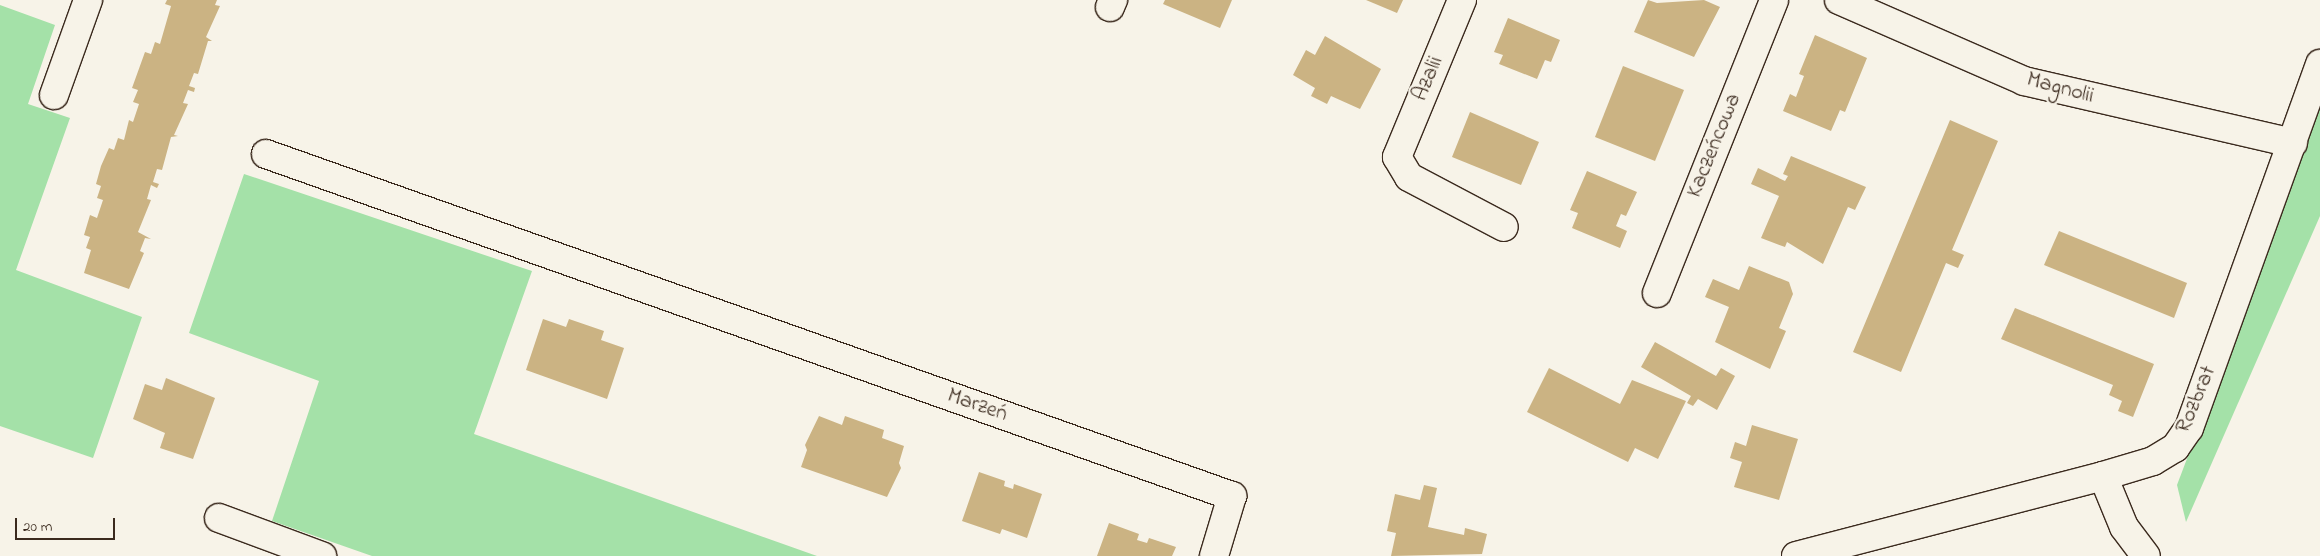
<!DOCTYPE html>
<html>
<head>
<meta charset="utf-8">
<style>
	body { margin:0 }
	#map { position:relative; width:2320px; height:556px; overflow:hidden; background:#f7f3e8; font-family:"Indie Flower",sans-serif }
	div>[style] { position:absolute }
	.green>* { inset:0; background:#a4e1a8 }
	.building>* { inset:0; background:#cbb383 }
	.roads { filter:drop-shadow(1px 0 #3b2a1e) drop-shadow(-1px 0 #3b2a1e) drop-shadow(0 1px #3b2a1e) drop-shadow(0 -1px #3b2a1e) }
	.minor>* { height:28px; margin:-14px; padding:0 14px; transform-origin:14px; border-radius:14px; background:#f7f3e8 }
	span { translate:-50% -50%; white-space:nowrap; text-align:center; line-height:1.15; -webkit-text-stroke:4.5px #f7f3e8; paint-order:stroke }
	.street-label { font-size:22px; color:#3b2a1e }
	.scale { position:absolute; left:15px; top:518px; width:100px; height:22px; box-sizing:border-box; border:2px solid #3b2a1e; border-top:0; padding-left:6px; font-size:15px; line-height:18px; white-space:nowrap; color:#3b2a1e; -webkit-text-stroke:4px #f7f3e8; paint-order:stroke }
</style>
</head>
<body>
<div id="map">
	<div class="green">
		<div style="clip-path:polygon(0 5px,55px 25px,28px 104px,70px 118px,16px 270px,142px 317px,93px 458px,0 426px)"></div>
		<div style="clip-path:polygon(2320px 108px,2320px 216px,2186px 522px,2177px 485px)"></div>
		<div style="clip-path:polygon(244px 174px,532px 271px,474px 434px,817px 556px,372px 556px,272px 521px,319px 381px,189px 333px)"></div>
	</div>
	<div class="building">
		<div style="clip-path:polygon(167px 0,217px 0,215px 5px,220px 6px,206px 37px,212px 41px,208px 41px,198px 74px,194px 73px,189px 86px,195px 88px,194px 92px,188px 90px,183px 103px,188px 104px,174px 135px,178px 136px,171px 137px,162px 170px,157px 169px,153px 182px,159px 184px,157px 188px,151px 185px,147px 199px,151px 200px,138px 232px,151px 239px,145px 238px,140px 251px,144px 253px,129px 289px,84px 273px,91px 250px,86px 248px,90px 237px,84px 235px,90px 215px,97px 218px,103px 200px,97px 198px,101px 186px,96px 184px,101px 166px,109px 148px,114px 150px,118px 138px,124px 140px,129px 120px,133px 122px,139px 104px,133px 102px,138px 90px,132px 88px,145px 52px,151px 54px,155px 42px,160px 44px,171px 6px,165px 4px)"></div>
		<div style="clip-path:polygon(1165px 0,1232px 0,1220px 28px,1163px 4px)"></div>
		<div style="clip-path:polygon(1366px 0,1403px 0,1397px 13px)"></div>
		<div style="clip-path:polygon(1648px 0,1657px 3px,1704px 0,1720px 7px,1694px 57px,1634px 32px)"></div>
		<div style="clip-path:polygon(1508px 18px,1560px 40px,1551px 62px,1545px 60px,1537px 79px,1499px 64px,1503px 55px,1494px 52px)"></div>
		<div style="clip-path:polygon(1815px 35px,1867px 58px,1845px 112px,1840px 110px,1831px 131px,1783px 111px,1790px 94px,1796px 97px,1804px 76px,1799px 74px)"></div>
		<div style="clip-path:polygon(1325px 36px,1381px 69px,1360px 109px,1331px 96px,1327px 104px,1311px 96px,1315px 88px,1293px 75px,1306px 50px,1315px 55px)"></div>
		<div style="clip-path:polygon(1623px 66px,1684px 90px,1655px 161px,1595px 137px)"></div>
		<div style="clip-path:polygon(1470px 112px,1539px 142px,1521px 185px,1452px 157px)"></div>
		<div style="clip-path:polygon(1950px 120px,1998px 141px,1952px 250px,1964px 255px,1958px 268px,1946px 263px,1901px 372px,1853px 352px)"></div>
		<div style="clip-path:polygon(1791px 156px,1866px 187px,1855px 210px,1848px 207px,1823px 264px,1787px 242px,1785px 247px,1761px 238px,1779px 196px,1751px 184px,1758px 168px,1785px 181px,1788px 176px,1783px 174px)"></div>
		<div style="clip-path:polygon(1587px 171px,1637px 192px,1626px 216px,1621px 214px,1616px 226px,1627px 231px,1620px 248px,1572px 228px,1578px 213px,1570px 210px)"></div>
		<div style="clip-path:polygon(2059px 231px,2187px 283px,2174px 318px,2044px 265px)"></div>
		<div style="clip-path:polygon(1749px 266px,1789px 282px,1793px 294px,1779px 328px,1786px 331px,1770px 369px,1715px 342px,1729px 307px,1705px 297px,1713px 279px,1739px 290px)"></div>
		<div style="clip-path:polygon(2015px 308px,2154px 364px,2133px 417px,2118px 411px,2122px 401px,2109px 395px,2113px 385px,2001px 339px)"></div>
		<div style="clip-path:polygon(543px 319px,566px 327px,569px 319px,604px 331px,601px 340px,624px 348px,607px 399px,526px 370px)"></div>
		<div style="clip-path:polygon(1655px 342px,1716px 376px,1721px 368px,1735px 376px,1717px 410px,1698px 399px,1693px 406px,1687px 403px,1691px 396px,1641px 367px)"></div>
		<div style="clip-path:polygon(1549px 368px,1620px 404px,1632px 380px,1686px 401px,1658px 459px,1635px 448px,1628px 462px,1527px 412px)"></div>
		<div style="clip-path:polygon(166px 378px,215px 398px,193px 459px,160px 448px,165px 433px,133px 419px,145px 384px,162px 390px)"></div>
		<div style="clip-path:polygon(819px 416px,842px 425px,845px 416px,884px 430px,882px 438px,904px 446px,899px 463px,901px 468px,887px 497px,801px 467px,807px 450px,805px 445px)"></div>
		<div style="clip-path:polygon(1752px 425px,1798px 439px,1779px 500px,1734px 487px,1742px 462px,1730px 458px,1735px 442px,1746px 446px)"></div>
		<div style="clip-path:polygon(979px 472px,1005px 481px,1004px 486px,1013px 489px,1014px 484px,1042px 494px,1027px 538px,1002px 529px,1000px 534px,962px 521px)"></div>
		<div style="clip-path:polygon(1424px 485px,1437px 488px,1428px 527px,1464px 535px,1465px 528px,1487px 534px,1482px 554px,1391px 556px,1396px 533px,1387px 531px,1395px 494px,1420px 500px)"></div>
		<div style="clip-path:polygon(1109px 523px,1139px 534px,1137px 540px,1147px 543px,1149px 538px,1176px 547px,1172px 556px,1097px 556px)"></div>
	</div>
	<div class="roads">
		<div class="minor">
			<div style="left:1462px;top:0;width:170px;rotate:112.5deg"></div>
			<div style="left:1397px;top:157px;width:23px;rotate:59deg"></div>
			<div style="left:1409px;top:177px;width:107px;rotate:27.8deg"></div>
			<div style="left:1839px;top:0;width:202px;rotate:23.6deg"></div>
			<div style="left:2024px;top:81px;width:276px;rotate:13deg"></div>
			<div style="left:1110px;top:7px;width:8px;rotate:-67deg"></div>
			<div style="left:54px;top:95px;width:101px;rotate:-70.3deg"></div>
			<div style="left:266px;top:154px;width:1025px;rotate:19.5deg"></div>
			<div style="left:1232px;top:496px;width:63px;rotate:106.7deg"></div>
			<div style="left:1657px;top:293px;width:315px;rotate:-68.2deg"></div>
			<div style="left:2103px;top:476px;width:55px;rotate:67.6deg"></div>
			<div style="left:2124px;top:527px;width:36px;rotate:53deg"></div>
			<div style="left:219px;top:518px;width:110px;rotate:20.3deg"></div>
			<div style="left:1796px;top:556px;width:317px;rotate:-14.6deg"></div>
			<div style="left:2103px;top:476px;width:52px;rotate:-16.7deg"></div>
			<div style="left:2153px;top:461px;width:26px;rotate:-31deg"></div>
			<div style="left:2175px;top:448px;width:24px;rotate:-55deg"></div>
			<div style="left:2189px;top:428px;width:387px;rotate:-70.2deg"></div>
		</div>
	</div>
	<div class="street-label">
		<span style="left:1429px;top:79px;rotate:-67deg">Azalii</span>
		<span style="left:2060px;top:89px;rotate:15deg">Magnolii</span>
		<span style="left:1715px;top:146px;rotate:-68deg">Kaczeńcowa</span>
		<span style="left:2197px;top:400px;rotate:-67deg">Rozbrat</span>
		<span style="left:977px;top:406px;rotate:19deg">Marzeń</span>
	</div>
	<div class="scale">20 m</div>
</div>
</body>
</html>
